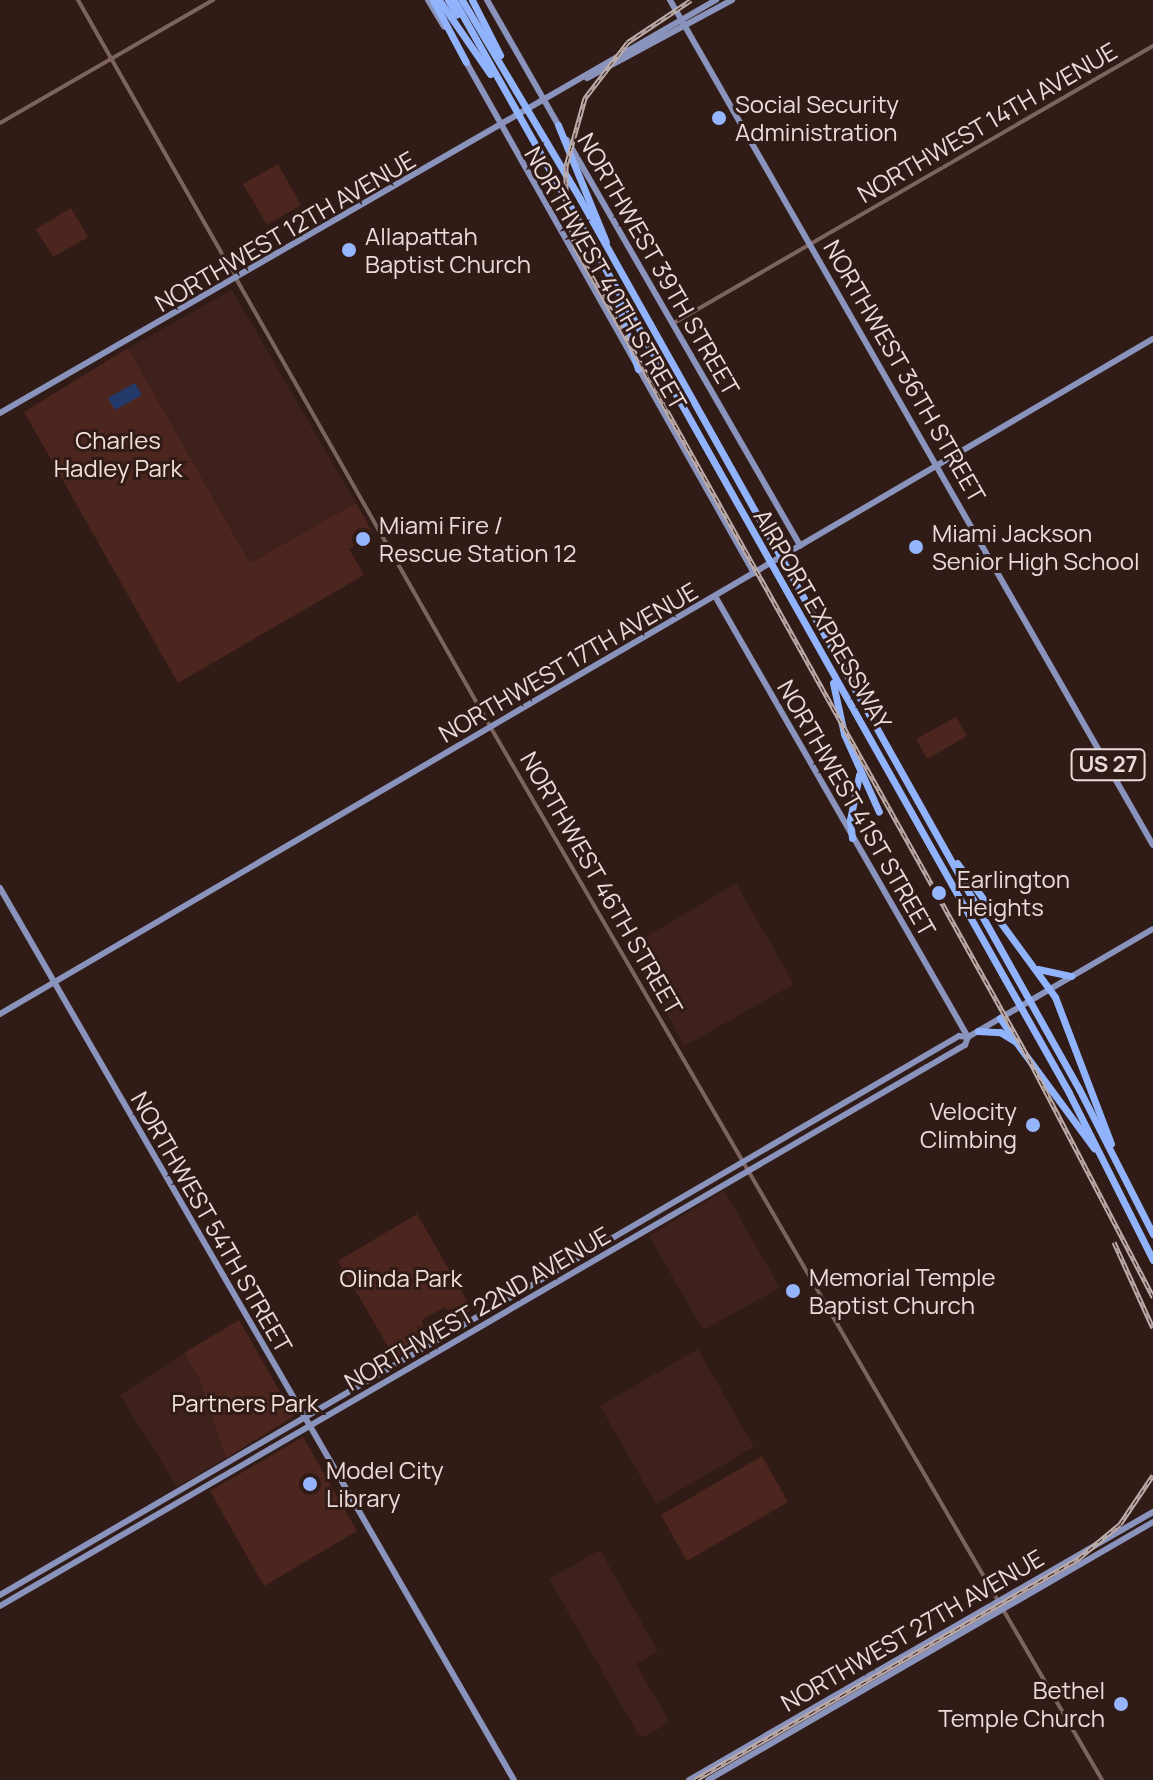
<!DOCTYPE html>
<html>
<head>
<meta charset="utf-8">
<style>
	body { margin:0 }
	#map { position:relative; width:1153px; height:1780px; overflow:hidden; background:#301b17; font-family:Manrope,sans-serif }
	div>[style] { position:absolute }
	.built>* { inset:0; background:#3e211c }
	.green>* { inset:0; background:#4d251f }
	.water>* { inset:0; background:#23396a }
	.minor>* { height:4px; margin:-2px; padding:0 2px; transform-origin:2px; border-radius:2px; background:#7d635e }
	.major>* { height:6px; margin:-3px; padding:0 3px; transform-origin:3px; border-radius:3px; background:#8993bc }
	.highway>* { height:7px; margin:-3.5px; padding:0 3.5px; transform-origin:3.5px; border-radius:3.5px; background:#91b3fb }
	.rail>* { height:5px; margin-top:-2.5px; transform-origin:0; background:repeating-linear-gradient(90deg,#301b17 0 6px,#bdaba8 0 12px); box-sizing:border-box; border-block:2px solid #bdaba8 }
	.dots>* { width:22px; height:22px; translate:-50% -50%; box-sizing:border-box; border:4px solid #301b17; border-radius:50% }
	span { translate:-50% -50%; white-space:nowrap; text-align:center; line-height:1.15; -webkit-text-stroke:6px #301b17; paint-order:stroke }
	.shield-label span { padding:2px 6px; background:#301b17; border:2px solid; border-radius:6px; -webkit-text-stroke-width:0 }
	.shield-label { font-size:22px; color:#ebdbd8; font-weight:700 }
	.poi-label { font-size:24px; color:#ebdbd8 }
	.left { translate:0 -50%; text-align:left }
	.right { translate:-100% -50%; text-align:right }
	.street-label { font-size:24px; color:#ebdbd8 }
	.park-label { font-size:24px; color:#f3deda }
</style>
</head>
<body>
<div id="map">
	<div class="built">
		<div style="clip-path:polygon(232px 290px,356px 503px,250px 563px,128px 348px)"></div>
		<div style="clip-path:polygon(736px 883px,794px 984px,685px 1046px,629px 947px)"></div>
		<div style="clip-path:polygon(724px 1190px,780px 1288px,703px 1330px,649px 1236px)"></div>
		<div style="clip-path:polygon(698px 1349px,754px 1447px,656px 1504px,600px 1406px)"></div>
		<div style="clip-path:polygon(184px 1353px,200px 1380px,226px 1458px,177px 1487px,120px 1395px)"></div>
		<div style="clip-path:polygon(600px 1550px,658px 1651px,636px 1664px,670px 1722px,645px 1737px,638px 1734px,549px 1579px)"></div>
	</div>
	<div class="green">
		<div style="clip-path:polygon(278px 164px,301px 205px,267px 225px,243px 184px)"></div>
		<div style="clip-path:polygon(71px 208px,88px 237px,53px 257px,36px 229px)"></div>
		<div style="clip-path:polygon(128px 348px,250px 563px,356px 503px,374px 535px,349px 549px,364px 575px,178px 683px,24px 412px)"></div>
		<div style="clip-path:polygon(956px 717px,967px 736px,927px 759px,916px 739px)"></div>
		<div style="clip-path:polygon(417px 1214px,471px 1308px,463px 1320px,455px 1307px,448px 1311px,445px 1307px,422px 1320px,425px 1342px,395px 1358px,338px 1261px)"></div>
		<div style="clip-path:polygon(239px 1320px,294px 1416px,226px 1458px,200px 1380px,184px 1353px)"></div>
		<div style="clip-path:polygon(303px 1437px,357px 1531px,264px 1586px,210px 1491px)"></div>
		<div style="clip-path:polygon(762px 1456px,788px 1502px,687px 1561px,661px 1515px)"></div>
	</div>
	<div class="water">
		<div style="clip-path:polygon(135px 383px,142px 395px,115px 410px,108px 398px)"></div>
	</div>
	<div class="minor">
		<div style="left:78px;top:0;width:837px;rotate:60.43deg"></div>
		<div style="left:491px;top:728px;width:1217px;rotate:59.85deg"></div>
		<div style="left:0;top:123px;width:246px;rotate:-30deg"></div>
		<div style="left:672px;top:324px;width:556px;rotate:-30.03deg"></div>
	</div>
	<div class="major">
		<div style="left:428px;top:0;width:31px;rotate:59deg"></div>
		<div style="left:487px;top:0;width:145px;rotate:60.3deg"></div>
		<div style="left:670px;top:0;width:973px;rotate:60.25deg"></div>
		<div style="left:465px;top:60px;width:589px;rotate:60.61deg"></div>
		<div style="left:587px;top:78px;width:165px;rotate:-28.3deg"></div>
		<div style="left:567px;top:140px;width:468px;rotate:60.1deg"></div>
		<div style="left:0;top:413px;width:827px;rotate:-29.98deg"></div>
		<div style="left:715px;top:596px;width:508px;rotate:60.16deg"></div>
		<div style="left:0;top:888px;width:1029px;rotate:60.05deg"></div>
		<div style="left:0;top:1014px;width:1336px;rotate:-30.35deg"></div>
		<div style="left:0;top:1595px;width:1110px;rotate:-30.24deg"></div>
		<div style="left:959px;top:1036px;width:9px;rotate:6deg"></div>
		<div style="left:0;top:1606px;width:1072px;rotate:-30.18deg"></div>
		<div style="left:927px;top:1067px;width:44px;rotate:-30.1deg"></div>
		<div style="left:965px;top:1045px;width:9px;rotate:-69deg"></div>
		<div style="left:968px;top:1037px;width:214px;rotate:-30.3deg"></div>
		<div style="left:689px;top:1780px;width:536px;rotate:-30.01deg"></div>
		<div style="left:708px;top:1780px;width:514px;rotate:-30.1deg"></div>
	</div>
	<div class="highway">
		<div style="left:433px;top:0;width:70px;rotate:62deg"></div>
		<div style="left:439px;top:0;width:90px;rotate:55.4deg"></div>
		<div style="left:448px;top:0;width:17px;rotate:59deg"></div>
		<div style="left:454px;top:0;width:1254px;rotate:60.63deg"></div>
		<div style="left:1069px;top:1093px;width:187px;rotate:63.3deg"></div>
		<div style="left:462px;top:0;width:231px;rotate:59.3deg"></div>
		<div style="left:580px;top:199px;width:1020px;rotate:60.72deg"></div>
		<div style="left:1079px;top:1089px;width:163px;rotate:63deg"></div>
		<div style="left:472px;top:0;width:62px;rotate:63deg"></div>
		<div style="left:558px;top:125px;width:126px;rotate:67.7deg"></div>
		<div style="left:618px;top:304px;width:68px;rotate:72.9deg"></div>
		<div style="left:833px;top:683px;width:52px;rotate:77.8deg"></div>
		<div style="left:844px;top:734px;width:85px;rotate:65.8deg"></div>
		<div style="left:852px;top:838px;width:18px;rotate:-96deg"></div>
		<div style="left:850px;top:820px;width:46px;rotate:-78.7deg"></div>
		<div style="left:957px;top:863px;width:166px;rotate:53.8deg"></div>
		<div style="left:1055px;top:997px;width:157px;rotate:69.1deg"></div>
		<div style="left:1038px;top:969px;width:34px;rotate:12deg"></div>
		<div style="left:1000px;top:1018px;width:22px;rotate:56deg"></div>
		<div style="left:978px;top:1031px;width:22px;rotate:3deg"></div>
		<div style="left:1000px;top:1032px;width:19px;rotate:32deg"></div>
		<div style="left:1016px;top:1042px;width:132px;rotate:53.7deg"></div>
	</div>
	<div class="rail">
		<div style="left:691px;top:0;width:76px;rotate:146.3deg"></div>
		<div style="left:628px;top:42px;width:71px;rotate:127.5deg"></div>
		<div style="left:585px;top:98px;width:71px;rotate:105.6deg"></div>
		<div style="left:566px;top:166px;width:40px;rotate:90deg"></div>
		<div style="left:566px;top:206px;width:41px;rotate:77.3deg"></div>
		<div style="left:575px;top:246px;width:919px;rotate:60.81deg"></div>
		<div style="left:1023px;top:1048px;width:281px;rotate:62.4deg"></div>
		<div style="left:1114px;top:1242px;width:94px;rotate:65.6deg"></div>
		<div style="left:695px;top:1780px;width:444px;rotate:-30deg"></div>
		<div style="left:1079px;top:1558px;width:53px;rotate:-39.7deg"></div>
		<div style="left:1120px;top:1524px;width:59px;rotate:-56deg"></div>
	</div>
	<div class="dots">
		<div style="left:719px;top:118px;background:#95b6fd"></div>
		<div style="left:349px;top:250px;background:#95b6fd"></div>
		<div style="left:363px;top:539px;background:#95b6fd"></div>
		<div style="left:916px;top:547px;background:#95b6fd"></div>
		<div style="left:939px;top:893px;background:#95b6fd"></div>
		<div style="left:1033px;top:1125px;background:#95b6fd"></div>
		<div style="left:793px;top:1291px;background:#95b6fd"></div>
		<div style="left:310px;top:1484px;background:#95b6fd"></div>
		<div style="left:1121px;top:1704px;background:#95b6fd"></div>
	</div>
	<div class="shield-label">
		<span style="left:1108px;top:765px">US 27</span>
	</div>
	<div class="poi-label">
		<span class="left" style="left:735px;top:118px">Social Security<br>Administration</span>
		<span class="left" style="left:365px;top:250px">Allapattah<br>Baptist Church</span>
		<span class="left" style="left:379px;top:539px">Miami Fire /<br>Rescue Station 12</span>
		<span class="left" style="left:932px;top:547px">Miami Jackson<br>Senior High School</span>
		<span class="left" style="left:957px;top:893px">Earlington<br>Heights</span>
		<span class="right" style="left:1017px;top:1125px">Velocity<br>Climbing</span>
		<span class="left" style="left:809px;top:1291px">Memorial Temple<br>Baptist Church</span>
		<span class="left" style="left:326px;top:1484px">Model City<br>Library</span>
		<span class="right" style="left:1105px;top:1704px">Bethel<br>Temple Church</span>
	</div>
	<div class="street-label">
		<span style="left:987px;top:122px;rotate:-30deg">NORTHWEST 14TH AVENUE</span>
		<span style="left:285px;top:231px;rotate:-30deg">NORTHWEST 12TH AVENUE</span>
		<span style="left:659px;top:264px;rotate:60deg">NORTHWEST 39TH STREET</span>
		<span style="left:606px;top:278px;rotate:60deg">NORTHWEST 40TH STREET</span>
		<span style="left:905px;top:371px;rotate:60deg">NORTHWEST 36TH STREET</span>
		<span style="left:823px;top:619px;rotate:60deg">AIRPORT EXPRESSWAY</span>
		<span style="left:568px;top:662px;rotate:-30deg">NORTHWEST 17TH AVENUE</span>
		<span style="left:857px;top:808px;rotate:60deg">NORTHWEST 41ST STREET</span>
		<span style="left:602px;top:883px;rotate:60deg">NORTHWEST 46TH STREET</span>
		<span style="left:212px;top:1222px;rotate:60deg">NORTHWEST 54TH STREET</span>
		<span style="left:477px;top:1308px;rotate:-30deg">NORTHWEST 22ND AVENUE</span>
		<span style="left:912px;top:1630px;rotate:-30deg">NORTHWEST 27TH AVENUE</span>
	</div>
	<div class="park-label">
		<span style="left:118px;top:454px">Charles<br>Hadley Park</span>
		<span style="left:401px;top:1278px">Olinda Park</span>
		<span style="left:245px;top:1403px">Partners Park</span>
	</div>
</div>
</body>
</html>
